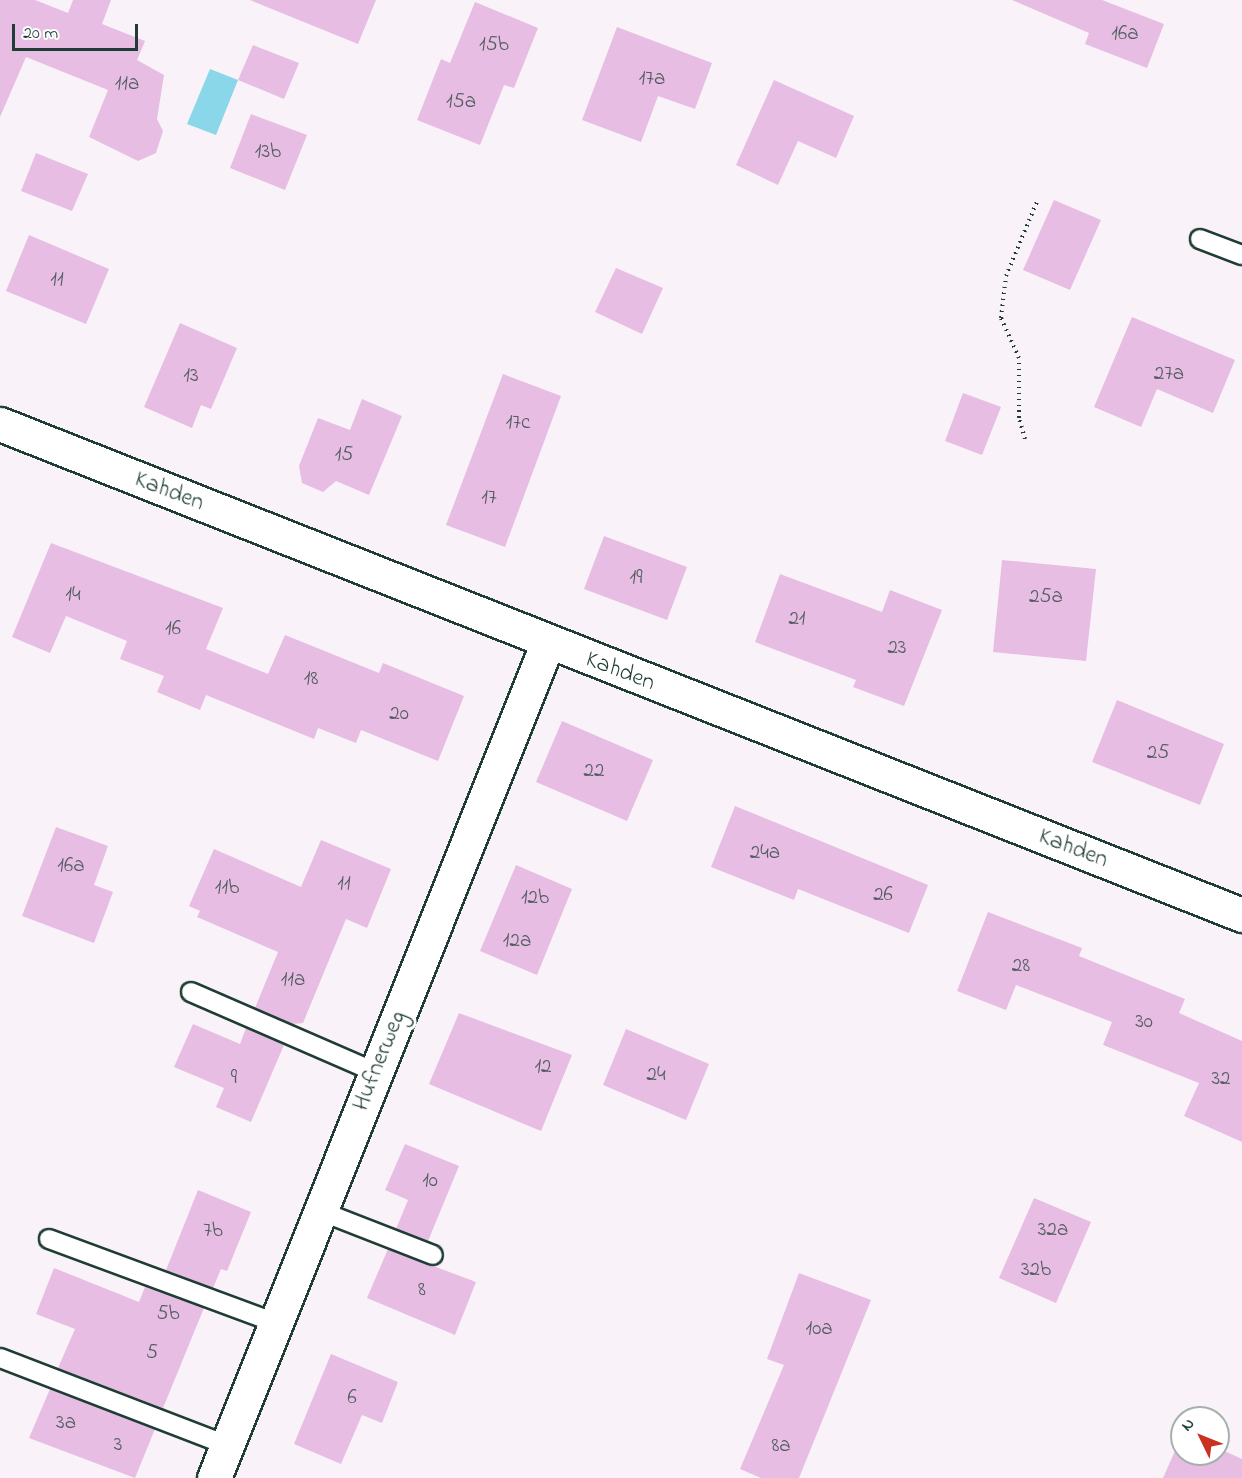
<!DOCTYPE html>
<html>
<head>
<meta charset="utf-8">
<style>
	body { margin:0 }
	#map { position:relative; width:1242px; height:1478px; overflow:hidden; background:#faf2f9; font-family:"Indie Flower",sans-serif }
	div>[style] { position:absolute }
	.water>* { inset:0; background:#8ad7ea }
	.building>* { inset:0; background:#e7bde3 }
	.path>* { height:4px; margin-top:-2px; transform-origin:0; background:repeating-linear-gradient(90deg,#1f3d34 0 1.5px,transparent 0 6px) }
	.roads { filter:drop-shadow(2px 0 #1f3d34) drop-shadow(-2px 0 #1f3d34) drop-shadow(0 2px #1f3d34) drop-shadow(0 -2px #1f3d34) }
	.lane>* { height:18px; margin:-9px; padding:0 9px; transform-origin:9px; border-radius:9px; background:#fff }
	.street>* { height:33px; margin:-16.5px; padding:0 16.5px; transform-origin:16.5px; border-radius:16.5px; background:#fff }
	span { translate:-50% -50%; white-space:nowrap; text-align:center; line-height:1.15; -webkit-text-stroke:6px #fff; paint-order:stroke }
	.number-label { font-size:21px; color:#515d60 }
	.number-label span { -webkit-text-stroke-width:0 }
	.street-label { font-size:24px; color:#1f3d34 }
	.north { position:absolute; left:1170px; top:1406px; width:60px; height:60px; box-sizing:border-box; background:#fff; border:2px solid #a5b1ae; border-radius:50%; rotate:313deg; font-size:16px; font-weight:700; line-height:24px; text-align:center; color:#1f3d34 }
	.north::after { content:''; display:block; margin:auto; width:21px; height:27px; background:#c8321e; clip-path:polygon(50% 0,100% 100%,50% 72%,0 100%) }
	.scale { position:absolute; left:12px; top:24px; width:126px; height:27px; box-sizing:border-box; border:3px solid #1f3d34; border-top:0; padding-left:8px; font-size:18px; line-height:21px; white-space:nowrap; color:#1f3d34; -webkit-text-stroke:4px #fff; paint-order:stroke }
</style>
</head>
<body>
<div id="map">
	<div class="water">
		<div style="clip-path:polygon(210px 69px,238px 80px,216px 135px,187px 124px)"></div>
	</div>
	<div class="building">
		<div style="clip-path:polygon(0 0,35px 0,68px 13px,73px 0,111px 0,102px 24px,145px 41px,137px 60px,164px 75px,157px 119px,163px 131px,156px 153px,138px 161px,89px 137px,108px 90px,26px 57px,0 117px)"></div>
		<div style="clip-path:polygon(250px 0,376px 0,358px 44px)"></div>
		<div style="clip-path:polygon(1012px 0,1102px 0,1164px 24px,1147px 68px,1085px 44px,1089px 33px)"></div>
		<div style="clip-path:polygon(475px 2px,538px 28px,514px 88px,504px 85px,480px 145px,417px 120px,441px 59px,450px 63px)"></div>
		<div style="clip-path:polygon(617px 27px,712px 63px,695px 109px,658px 96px,641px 142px,582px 120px)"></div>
		<div style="clip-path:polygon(253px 45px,299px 63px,284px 99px,238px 80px)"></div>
		<div style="clip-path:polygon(774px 80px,854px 116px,836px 158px,798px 141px,778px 185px,736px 165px)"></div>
		<div style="clip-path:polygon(251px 114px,307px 135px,285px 190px,230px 168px)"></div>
		<div style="clip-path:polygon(36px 153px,88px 174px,72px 211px,21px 191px)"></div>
		<div style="clip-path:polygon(1054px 200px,1101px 220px,1070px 290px,1023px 270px)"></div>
		<div style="clip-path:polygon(29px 235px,109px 269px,86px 324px,6px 291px)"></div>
		<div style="clip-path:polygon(616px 268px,663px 288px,642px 334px,595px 312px)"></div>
		<div style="clip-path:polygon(1132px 317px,1235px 360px,1213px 413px,1157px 389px,1141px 427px,1094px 407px)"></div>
		<div style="clip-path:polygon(180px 323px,237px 348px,211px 409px,201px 405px,192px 428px,144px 407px)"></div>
		<div style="clip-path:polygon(503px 374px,561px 396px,505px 547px,446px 525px)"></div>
		<div style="clip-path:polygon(963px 393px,1001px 407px,982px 455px,945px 441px)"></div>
		<div style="clip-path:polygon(362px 399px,402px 416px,369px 495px,336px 481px,323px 492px,302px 483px,299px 466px,318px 418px,350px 430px)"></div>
		<div style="clip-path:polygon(604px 536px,687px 567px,667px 620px,584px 589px)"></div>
		<div style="clip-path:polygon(51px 543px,223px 608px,206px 649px,268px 674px,285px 635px,379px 673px,383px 663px,464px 696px,438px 761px,361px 730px,356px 743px,318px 728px,314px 739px,206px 695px,200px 710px,157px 692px,164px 676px,120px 659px,127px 641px,66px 616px,50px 653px,12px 637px)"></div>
		<div style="clip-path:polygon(1002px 560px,1096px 569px,1086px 661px,993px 652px)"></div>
		<div style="clip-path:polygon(780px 574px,882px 612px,890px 590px,942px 610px,904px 706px,853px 687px,856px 680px,755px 642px)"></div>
		<div style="clip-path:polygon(1117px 700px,1224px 744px,1200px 805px,1092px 762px)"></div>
		<div style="clip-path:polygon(562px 721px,653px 760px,627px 821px,536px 782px)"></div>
		<div style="clip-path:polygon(735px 806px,928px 885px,909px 933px,798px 889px,794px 900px,711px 867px)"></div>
		<div style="clip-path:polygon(56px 827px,108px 846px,94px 885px,113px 892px,94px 943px,22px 916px)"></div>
		<div style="clip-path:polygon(321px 840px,391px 869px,367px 928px,346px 919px,303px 1023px,292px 1024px,255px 1008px,278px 952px,197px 917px,200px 911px,189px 906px,214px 849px,301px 887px)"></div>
		<div style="clip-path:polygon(516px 865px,572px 889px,537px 975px,480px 951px)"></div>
		<div style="clip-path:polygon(988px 912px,1082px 948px,1079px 956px,1185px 999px,1179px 1013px,1242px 1041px,1242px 1142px,1184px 1116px,1199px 1083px,1103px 1045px,1112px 1022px,1016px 985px,1006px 1010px,957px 991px)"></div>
		<div style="clip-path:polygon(459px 1013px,572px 1055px,541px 1131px,429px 1084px)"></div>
		<div style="clip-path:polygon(193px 1024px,240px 1044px,246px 1028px,284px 1045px,251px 1122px,216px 1107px,224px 1088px,174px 1067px)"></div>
		<div style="clip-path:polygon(626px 1029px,709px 1064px,686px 1120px,603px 1085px)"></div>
		<div style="clip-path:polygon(405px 1144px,459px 1166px,428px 1241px,396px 1229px,408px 1200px,385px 1190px)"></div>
		<div style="clip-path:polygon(198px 1190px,251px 1212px,227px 1271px,221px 1269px,213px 1288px,166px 1270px)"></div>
		<div style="clip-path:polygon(1034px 1198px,1091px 1222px,1056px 1303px,999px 1278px)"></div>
		<div style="clip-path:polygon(388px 1249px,476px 1282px,455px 1335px,367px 1298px)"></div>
		<div style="clip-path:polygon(54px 1268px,139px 1302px,145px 1287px,204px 1308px,163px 1408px,58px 1368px,75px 1329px,36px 1314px)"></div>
		<div style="clip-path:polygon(799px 1273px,871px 1300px,799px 1478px,761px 1478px,740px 1469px,784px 1365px,767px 1359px)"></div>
		<div style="clip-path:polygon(331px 1354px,398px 1382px,382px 1423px,362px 1415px,341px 1464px,294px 1444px)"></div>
		<div style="clip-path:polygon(50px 1389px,155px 1429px,135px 1478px,29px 1438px)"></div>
		<div style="clip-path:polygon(1182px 1435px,1182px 1454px,1218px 1454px,1218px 1448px,1242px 1459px,1242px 1478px,1163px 1478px)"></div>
	</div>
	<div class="path">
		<div style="left:1025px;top:439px;width:22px;rotate:-106deg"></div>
		<div style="left:1019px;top:418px;width:60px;rotate:-90deg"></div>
		<div style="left:1019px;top:358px;width:44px;rotate:-114.2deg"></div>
		<div style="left:1001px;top:318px;width:42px;rotate:-83.2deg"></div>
		<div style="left:1006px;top:276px;width:83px;rotate:-67.4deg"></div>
	</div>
	<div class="roads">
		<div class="lane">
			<div style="left:1200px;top:239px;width:45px;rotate:20.9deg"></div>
			<div style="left:191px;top:992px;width:201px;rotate:23.5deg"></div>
			<div style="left:320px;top:1211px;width:121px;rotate:21.3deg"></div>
			<div style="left:49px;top:1239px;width:242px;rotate:20.3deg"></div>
			<div style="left:0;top:1358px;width:243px;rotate:21deg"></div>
		</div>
		<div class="street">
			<div style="left:0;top:424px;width:1336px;rotate:21.57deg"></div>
			<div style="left:214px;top:1478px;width:898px;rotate:-68.23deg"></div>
		</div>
	</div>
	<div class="number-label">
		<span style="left:1125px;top:34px">16a</span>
		<span style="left:494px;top:45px">15b</span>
		<span style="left:652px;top:79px">17a</span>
		<span style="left:127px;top:84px">11a</span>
		<span style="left:461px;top:102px">15a</span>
		<span style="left:268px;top:152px">13b</span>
		<span style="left:57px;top:280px">11</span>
		<span style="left:1169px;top:374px">27a</span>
		<span style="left:191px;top:376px">13</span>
		<span style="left:518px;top:423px">17c</span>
		<span style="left:344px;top:455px">15</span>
		<span style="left:489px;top:498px">17</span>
		<span style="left:636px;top:578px">19</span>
		<span style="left:73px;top:595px">14</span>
		<span style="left:1046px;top:597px">25a</span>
		<span style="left:797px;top:619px">21</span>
		<span style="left:173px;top:629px">16</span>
		<span style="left:897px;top:648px">23</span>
		<span style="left:311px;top:679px">18</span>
		<span style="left:399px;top:714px">20</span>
		<span style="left:1158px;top:753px">25</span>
		<span style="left:594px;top:771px">22</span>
		<span style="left:765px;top:853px">24a</span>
		<span style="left:71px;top:866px">16a</span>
		<span style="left:344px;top:884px">11</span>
		<span style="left:227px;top:888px">11b</span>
		<span style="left:883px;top:895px">26</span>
		<span style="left:535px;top:898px">12b</span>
		<span style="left:517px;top:941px">12a</span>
		<span style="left:1021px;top:966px">28</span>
		<span style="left:293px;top:980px">11a</span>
		<span style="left:1144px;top:1022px">30</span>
		<span style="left:543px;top:1067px">12</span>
		<span style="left:656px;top:1075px">24</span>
		<span style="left:234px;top:1078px">9</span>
		<span style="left:1221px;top:1079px">32</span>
		<span style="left:430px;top:1181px">10</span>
		<span style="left:1053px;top:1230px">32a</span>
		<span style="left:213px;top:1231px">7b</span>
		<span style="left:1036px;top:1270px">32b</span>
		<span style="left:422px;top:1290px">8</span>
		<span style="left:168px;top:1314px">5b</span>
		<span style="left:819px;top:1329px">10a</span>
		<span style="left:152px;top:1353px">5</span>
		<span style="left:352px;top:1398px">6</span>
		<span style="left:66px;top:1423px">3a</span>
		<span style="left:118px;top:1445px">3</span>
		<span style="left:781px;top:1446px">8a</span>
	</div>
	<div class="street-label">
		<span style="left:169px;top:492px;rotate:21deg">Kahden</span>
		<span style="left:620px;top:672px;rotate:21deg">Kahden</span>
		<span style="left:1073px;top:849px;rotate:21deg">Kahden</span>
		<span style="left:380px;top:1061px;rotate:-68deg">Hufnerweg</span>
	</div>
	<div class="north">N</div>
	<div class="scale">20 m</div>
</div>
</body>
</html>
